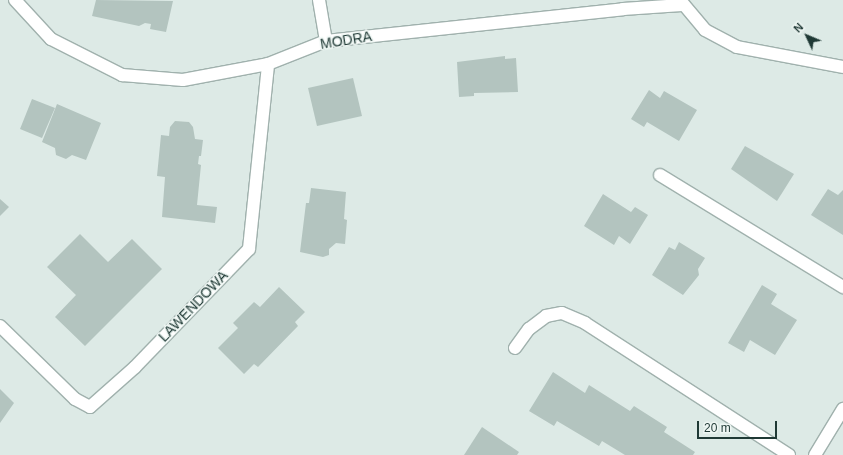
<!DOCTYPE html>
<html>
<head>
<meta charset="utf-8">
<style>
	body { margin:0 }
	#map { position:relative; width:843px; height:455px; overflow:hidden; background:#ddeae6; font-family:Helvetica,sans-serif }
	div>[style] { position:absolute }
	.building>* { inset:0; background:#b3c4bf }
	.roads { filter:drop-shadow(1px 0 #a0b1ad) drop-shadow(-1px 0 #a0b1ad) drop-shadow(0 1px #a0b1ad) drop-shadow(0 -1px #a0b1ad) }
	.minor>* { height:12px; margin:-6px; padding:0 6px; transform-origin:6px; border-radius:6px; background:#fff }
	span { translate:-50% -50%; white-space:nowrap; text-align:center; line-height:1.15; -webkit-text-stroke:3px #eef6f3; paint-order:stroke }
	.street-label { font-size:14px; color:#1f3935 }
	.north { position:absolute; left:787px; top:16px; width:40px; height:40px; -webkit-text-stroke:3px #eef6f3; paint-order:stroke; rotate:314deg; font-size:11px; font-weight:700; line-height:16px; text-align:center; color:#1f3935 }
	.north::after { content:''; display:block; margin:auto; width:14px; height:18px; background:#1f3935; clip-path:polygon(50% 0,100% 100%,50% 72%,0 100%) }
	.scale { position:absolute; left:697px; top:421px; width:80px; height:18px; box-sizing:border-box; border:2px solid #1f3935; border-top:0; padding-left:5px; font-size:12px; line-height:14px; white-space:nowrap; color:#1f3935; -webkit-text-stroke:3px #eef6f3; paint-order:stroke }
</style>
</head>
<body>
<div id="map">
	<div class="building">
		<div style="clip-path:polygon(96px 0,173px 1px,166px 32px,150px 29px,151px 24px,145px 23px,139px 26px,92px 16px)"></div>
		<div style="clip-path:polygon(505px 56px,505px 59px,516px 58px,518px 92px,474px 93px,474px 96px,459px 97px,457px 62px)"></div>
		<div style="clip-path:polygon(353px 78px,362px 116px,317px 126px,308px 88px)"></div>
		<div style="clip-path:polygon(649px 90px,660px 98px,664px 91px,697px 110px,679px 141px,647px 122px,644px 127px,631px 119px)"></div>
		<div style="clip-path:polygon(32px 99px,55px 108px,42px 138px,20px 129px)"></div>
		<div style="clip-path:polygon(57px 104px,101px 123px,86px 160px,72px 155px,66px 159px,56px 155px,55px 148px,42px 142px)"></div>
		<div style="clip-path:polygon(175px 121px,189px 122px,193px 127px,195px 139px,203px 140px,201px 156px,199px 156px,198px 164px,201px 165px,197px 205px,217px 207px,215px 223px,162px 217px,165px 177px,157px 176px,161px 135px,169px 136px,170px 127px)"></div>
		<div style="clip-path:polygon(745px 146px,794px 174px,777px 201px,731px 169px)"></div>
		<div style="clip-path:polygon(311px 188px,346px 192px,344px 219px,347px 220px,345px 244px,336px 243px,329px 249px,329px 255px,323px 257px,300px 252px,306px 203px,309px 203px)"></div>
		<div style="clip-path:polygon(828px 189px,838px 195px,843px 190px,843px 235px,811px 215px)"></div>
		<div style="clip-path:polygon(603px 194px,631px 212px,635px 207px,648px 215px,630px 244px,619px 236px,614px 245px,584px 226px)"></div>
		<div style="clip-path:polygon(0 199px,9px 207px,0 216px)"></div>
		<div style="clip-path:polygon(80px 234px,108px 262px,132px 239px,162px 269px,85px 346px,55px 317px,76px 295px,47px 267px)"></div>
		<div style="clip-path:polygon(679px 242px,705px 258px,698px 269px,699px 275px,683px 295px,652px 275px,669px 247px,675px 250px)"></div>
		<div style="clip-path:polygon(762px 285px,777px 294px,771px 304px,797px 320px,775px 355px,750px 340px,744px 352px,728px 343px)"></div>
		<div style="clip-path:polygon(279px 287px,305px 312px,295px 322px,298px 326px,258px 367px,254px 364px,244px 374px,218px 348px,238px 328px,233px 323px,254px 302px,260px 307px)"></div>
		<div style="clip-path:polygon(553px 372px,585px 393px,589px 385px,630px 411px,634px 406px,667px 427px,664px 432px,695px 452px,693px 455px,625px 455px,602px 441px,599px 446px,557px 421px,554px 426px,529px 411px)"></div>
		<div style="clip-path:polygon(0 389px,14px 403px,0 423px)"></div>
		<div style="clip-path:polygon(482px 427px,519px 452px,517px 455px,464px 455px)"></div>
	</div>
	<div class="roads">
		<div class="minor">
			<div style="left:15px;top:0;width:53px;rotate:47.3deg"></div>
			<div style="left:51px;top:39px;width:80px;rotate:26.9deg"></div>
			<div style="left:122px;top:75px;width:61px;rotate:4.7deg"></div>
			<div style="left:183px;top:80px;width:86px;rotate:-10.7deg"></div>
			<div style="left:268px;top:64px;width:62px;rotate:-21.6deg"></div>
			<div style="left:326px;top:41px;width:299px;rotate:-6.1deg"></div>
			<div style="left:623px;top:9px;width:59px;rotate:-3.9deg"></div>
			<div style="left:319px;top:0;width:42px;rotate:80.3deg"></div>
			<div style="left:680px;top:0;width:39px;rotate:50deg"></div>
			<div style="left:705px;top:30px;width:36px;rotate:28deg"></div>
			<div style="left:737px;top:47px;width:108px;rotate:10.7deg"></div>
			<div style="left:660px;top:175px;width:215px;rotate:31.5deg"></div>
			<div style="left:0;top:326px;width:105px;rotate:44.2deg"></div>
			<div style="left:75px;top:399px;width:17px;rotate:28deg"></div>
			<div style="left:90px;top:407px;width:60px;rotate:-41.6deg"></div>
			<div style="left:135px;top:367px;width:164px;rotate:-46deg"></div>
			<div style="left:249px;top:249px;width:186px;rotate:-84.1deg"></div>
			<div style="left:515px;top:348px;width:24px;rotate:-54deg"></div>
			<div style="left:529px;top:329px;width:21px;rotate:-37deg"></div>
			<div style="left:546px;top:316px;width:16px;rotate:-11deg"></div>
			<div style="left:562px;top:313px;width:25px;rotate:23deg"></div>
			<div style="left:585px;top:323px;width:243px;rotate:32.9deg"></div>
			<div style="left:815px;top:455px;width:54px;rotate:-58.7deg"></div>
		</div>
	</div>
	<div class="street-label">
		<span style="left:346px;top:40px;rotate:-9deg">MODRA</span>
		<span style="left:193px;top:306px;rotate:-46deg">LAWENDOWA</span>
	</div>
	<div class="north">N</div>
	<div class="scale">20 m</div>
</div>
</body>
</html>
